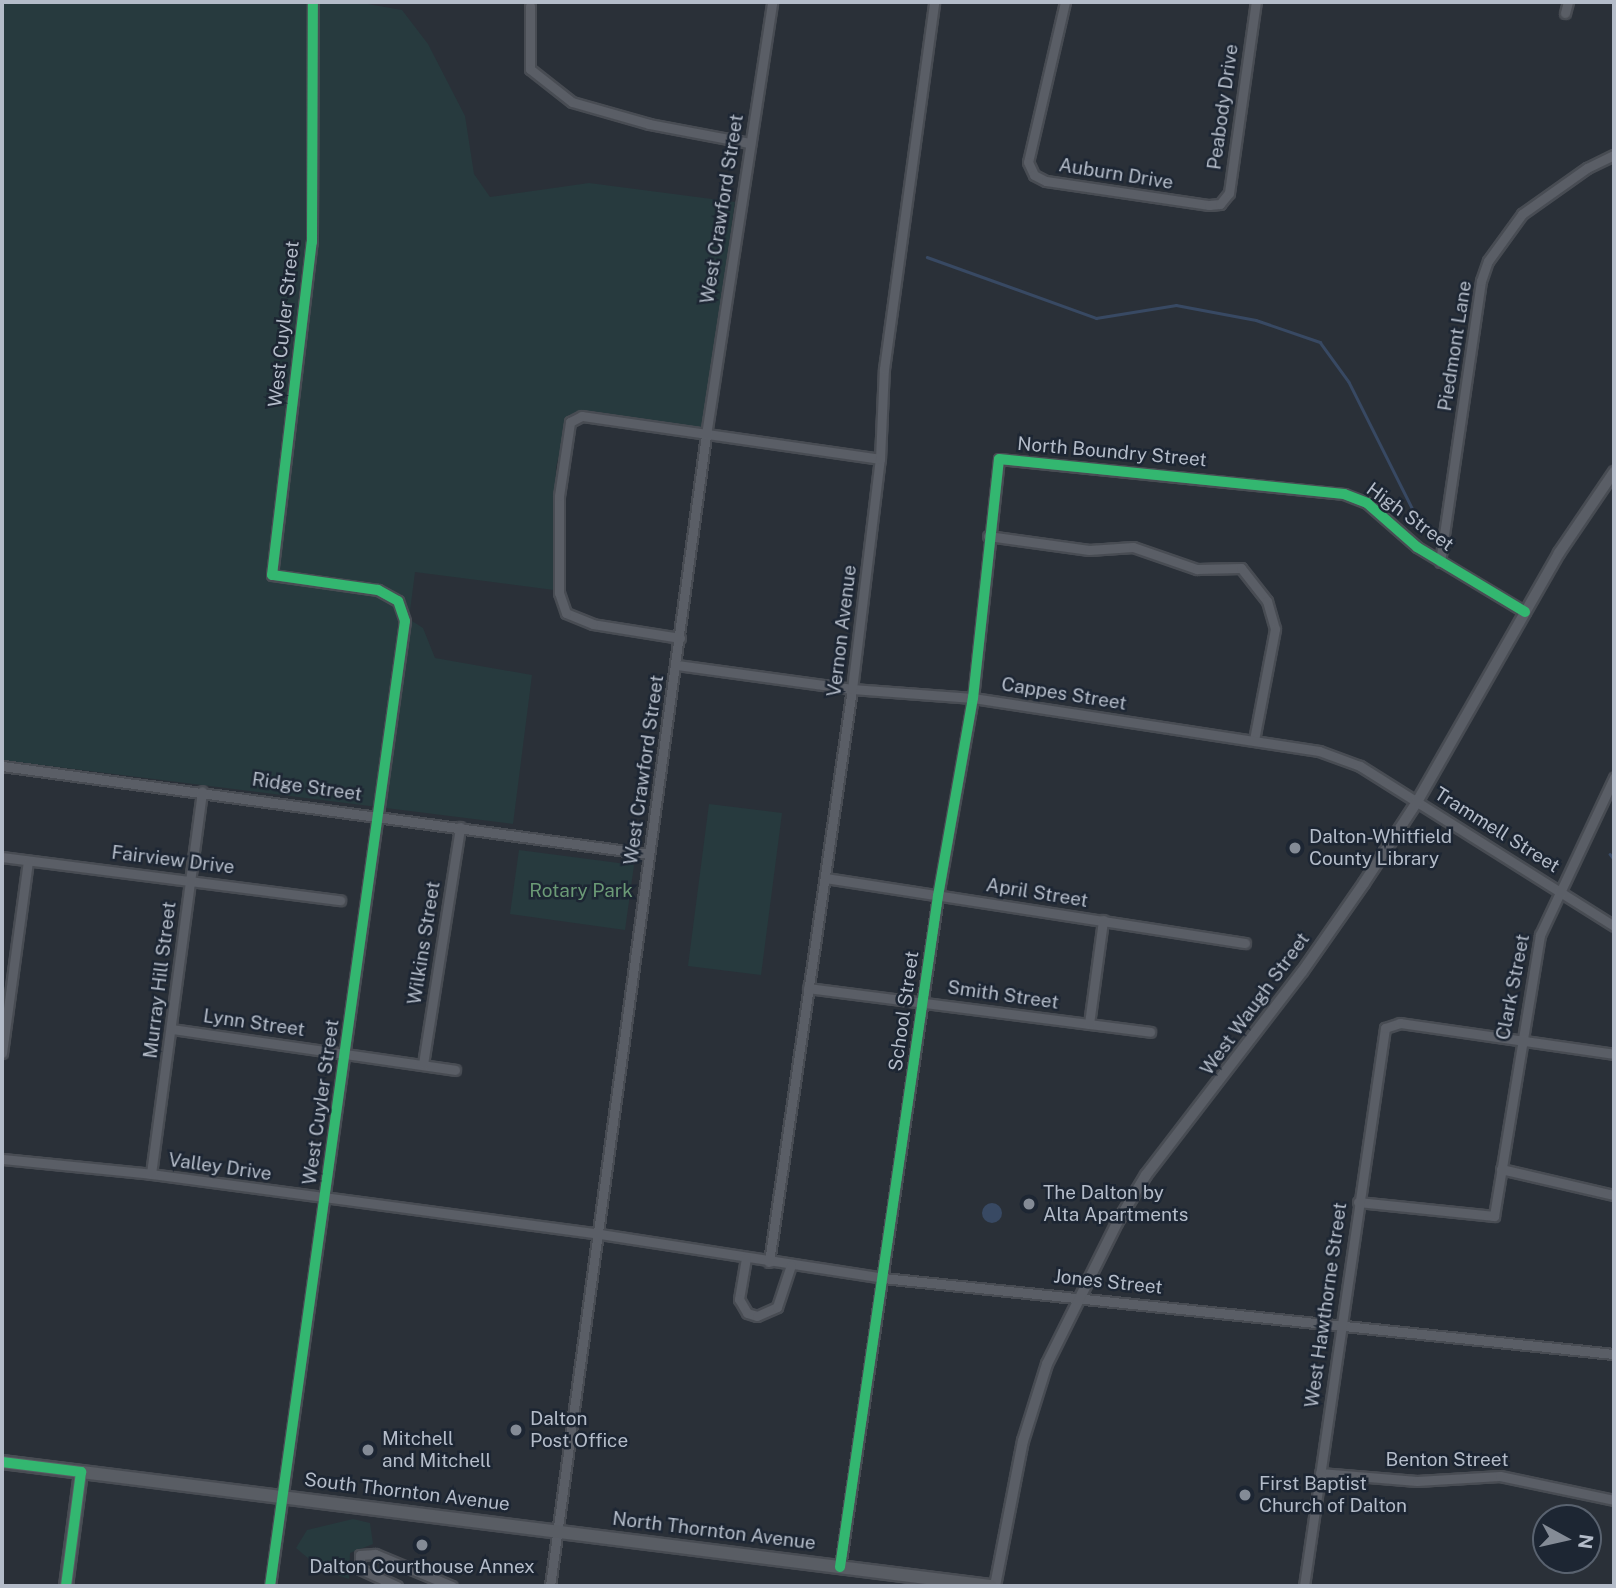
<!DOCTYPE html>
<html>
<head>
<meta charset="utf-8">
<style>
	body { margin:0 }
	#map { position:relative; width:1616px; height:1588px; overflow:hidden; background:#2a3038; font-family:"Public Sans",sans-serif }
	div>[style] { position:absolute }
	.green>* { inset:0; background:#273a3e }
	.water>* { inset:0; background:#384963 }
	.round { border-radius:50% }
	.stream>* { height:2.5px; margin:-1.25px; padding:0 1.25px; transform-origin:1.25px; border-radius:1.25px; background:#384963 }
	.roads { filter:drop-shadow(2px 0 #484c53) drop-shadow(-2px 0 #484c53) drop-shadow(0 2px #484c53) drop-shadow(0 -2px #484c53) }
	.minor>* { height:9px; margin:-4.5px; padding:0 4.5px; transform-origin:4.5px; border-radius:4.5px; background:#5a5e66 }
	.tertiary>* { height:10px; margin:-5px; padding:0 5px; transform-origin:5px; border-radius:5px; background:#5a5e66 }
	.secondary>* { height:12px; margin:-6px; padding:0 6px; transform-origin:6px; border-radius:6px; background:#595d64 }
	.cycleway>* { height:10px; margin:-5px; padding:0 5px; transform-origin:5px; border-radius:5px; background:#33b770 }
	.dots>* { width:19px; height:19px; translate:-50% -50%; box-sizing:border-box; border:4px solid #1d2633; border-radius:50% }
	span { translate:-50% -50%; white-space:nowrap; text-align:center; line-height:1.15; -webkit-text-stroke:5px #1d2633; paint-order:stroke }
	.street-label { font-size:19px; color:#b4bcc9 }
	.poi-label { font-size:19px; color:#b4bcc9 }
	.left { translate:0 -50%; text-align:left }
	.park-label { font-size:19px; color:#6b9a76 }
	.frame { position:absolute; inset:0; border:4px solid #b4bcc9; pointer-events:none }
	.north { position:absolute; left:1532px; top:1504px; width:70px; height:70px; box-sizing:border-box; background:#1d2633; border:2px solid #59626f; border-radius:50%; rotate:98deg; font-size:19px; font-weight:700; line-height:28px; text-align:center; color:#b4bcc9 }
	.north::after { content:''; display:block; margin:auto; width:24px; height:32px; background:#848b96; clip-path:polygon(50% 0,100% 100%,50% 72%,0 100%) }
</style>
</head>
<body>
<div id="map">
	<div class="green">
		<div style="clip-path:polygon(2px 2px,356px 2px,402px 10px,428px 44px,465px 116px,474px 174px,490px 197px,589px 183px,735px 202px,703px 428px,591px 411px,569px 415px,556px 467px,554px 590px,415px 572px,409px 619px,423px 628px,435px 658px,532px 675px,513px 824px,2px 760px)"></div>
		<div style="clip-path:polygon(709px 804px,782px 813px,761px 975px,688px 966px)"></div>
		<div style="clip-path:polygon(519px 850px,634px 865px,625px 930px,510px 914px)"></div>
		<div style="clip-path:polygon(353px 1519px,370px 1523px,373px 1544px,350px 1553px,349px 1579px,322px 1570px,296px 1548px,307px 1530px)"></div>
	</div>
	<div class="water">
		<div class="round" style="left:982px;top:1203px;width:20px;height:20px"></div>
	</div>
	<div class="stream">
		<div style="left:927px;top:257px;width:180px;rotate:19.8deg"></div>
		<div style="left:1096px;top:318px;width:81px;rotate:-9.2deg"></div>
		<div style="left:1176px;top:305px;width:81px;rotate:10.6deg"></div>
		<div style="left:1256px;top:320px;width:68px;rotate:19deg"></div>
		<div style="left:1320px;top:342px;width:49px;rotate:54.1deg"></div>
		<div style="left:1349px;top:382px;width:165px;rotate:63.4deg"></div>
		<div style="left:1610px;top:854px;width:6px;rotate:51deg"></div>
	</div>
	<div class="roads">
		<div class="minor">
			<div style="left:1065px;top:2px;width:164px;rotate:103deg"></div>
			<div style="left:1028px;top:162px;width:14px;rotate:65deg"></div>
			<div style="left:1034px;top:175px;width:13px;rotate:27deg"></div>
			<div style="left:1046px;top:181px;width:165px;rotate:8.4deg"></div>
			<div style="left:1209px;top:205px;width:11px;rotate:-5deg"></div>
			<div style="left:1220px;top:204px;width:14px;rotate:-51deg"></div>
			<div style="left:1229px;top:193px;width:193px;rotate:-82deg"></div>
			<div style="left:530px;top:6px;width:63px;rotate:90deg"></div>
			<div style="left:530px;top:69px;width:53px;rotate:38.2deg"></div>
			<div style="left:572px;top:102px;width:80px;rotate:15.9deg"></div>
			<div style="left:649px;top:124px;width:103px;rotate:10.7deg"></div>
			<div style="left:1565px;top:13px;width:11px;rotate:-75deg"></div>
			<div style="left:988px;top:536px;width:102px;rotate:7.9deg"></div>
			<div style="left:1089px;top:550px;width:44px;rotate:-3.9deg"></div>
			<div style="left:1133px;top:547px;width:68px;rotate:19deg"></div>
			<div style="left:1197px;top:569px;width:44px;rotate:-1.3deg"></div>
			<div style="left:1241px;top:568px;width:42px;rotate:51.8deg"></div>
			<div style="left:1267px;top:601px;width:29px;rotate:74deg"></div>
			<div style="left:1275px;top:629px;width:113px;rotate:100.7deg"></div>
			<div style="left:1440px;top:562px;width:284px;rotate:-81.7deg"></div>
			<div style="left:1481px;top:281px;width:21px;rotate:-71deg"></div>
			<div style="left:1488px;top:261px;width:58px;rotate:-54.1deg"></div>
			<div style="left:1522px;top:214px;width:80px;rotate:-35.3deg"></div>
			<div style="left:1587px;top:168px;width:30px;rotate:-26deg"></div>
			<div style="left:680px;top:638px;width:88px;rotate:-170.9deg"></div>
			<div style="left:593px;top:624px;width:29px;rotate:-158deg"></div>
			<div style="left:566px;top:613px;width:21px;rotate:-109deg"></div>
			<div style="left:559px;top:593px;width:97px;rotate:-90deg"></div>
			<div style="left:559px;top:496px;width:75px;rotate:-81.5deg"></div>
			<div style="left:570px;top:422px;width:13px;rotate:-27deg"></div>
			<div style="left:582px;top:416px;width:301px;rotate:8.2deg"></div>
			<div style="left:677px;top:665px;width:177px;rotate:7.8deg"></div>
			<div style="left:852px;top:689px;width:121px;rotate:4.3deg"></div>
			<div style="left:973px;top:698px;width:350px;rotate:8.7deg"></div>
			<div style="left:1319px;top:751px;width:44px;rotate:20.1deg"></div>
			<div style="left:1360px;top:766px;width:300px;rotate:32.2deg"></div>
			<div style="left:2px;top:766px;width:653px;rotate:7.75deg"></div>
			<div style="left:2px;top:857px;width:341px;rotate:7.3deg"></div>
			<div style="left:825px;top:878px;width:425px;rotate:8.8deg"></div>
			<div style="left:808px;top:988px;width:345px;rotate:7.3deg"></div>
			<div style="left:1089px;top:1024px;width:105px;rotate:-82.3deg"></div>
			<div style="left:172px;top:1029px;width:286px;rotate:8.2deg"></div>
			<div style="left:2px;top:1053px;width:194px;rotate:-82.3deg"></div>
			<div style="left:423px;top:1064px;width:240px;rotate:-81.1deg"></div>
			<div style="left:2px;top:1159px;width:150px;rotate:5.7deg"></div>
			<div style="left:151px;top:1174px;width:453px;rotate:7.6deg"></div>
			<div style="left:600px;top:1234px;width:286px;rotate:8.8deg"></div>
			<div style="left:883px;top:1278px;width:735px;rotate:5.94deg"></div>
			<div style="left:1501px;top:1169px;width:116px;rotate:13deg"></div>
			<div style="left:151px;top:1174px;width:386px;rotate:-82.4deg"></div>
			<div style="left:1358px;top:1202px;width:137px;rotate:5.9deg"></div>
			<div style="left:1494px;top:1216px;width:285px;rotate:-80.7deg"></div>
			<div style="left:1540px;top:935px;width:174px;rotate:-64.8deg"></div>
			<div style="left:746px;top:1258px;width:42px;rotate:99.7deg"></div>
			<div style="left:739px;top:1299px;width:16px;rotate:60deg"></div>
			<div style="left:747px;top:1313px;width:10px;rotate:17deg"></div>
			<div style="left:757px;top:1316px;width:22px;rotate:-24deg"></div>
			<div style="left:777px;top:1307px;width:44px;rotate:-71.6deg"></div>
			<div style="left:769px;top:1262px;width:579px;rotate:-81.76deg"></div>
			<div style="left:852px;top:689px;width:232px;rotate:-83.1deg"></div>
			<div style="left:880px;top:459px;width:90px;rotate:-87.5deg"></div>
			<div style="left:884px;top:369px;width:370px;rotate:-82.2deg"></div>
			<div style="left:1320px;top:1473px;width:97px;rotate:4.7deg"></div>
			<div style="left:1417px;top:1481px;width:83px;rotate:-3.4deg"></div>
			<div style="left:1500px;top:1476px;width:116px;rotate:11.9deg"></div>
			<div style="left:840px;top:1567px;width:678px;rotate:-81.69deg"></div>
			<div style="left:938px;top:896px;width:201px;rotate:-80deg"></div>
			<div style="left:973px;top:698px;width:240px;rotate:-83.8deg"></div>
			<div style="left:999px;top:459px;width:347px;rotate:5.8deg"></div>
			<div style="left:1344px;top:494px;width:25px;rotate:21deg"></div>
			<div style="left:1367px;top:503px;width:67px;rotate:41.3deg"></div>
			<div style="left:1417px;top:547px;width:126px;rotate:31deg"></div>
			<div style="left:270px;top:1586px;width:974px;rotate:-82.04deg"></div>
			<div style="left:405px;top:621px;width:21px;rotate:-109deg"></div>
			<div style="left:398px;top:601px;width:23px;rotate:-151deg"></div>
			<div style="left:378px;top:590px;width:107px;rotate:-171.9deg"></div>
			<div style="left:272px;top:575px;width:335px;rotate:-83.2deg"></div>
			<div style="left:312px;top:242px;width:240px;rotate:-89.8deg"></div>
			<div style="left:397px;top:1586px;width:41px;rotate:-155.3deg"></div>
			<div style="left:360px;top:1569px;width:14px;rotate:-90deg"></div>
			<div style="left:360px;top:1555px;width:15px;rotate:-4deg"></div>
			<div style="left:375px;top:1554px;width:83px;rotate:22.6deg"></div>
			<div style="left:550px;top:1586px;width:1162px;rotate:-82.28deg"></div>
			<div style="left:706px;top:435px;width:438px;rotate:-81.3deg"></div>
			<div style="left:1304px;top:1586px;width:564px;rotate:-81.74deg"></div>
			<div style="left:1385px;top:1028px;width:16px;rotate:-18deg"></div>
			<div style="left:1400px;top:1023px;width:216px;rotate:8.2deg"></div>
		</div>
		<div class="tertiary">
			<div style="left:995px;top:1586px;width:148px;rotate:-79.1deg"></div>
			<div style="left:1023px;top:1441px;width:81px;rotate:-72.7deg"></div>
			<div style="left:1047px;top:1364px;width:157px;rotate:-63.6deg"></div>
			<div style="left:1117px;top:1223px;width:56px;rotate:-58.9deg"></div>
			<div style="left:1146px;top:1175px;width:256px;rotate:-52.5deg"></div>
			<div style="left:1302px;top:972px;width:108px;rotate:-55.1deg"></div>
			<div style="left:1364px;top:883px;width:97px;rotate:-56.8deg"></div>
			<div style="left:1417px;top:802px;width:287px;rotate:-60.3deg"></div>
			<div style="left:1559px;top:553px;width:98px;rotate:-55.8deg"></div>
		</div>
		<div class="secondary">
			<div style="left:2px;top:1462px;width:996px;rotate:7.15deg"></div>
			<div style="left:66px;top:1586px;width:115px;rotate:-82.5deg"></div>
		</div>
	</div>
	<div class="cycleway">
		<div style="left:2px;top:1462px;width:80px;rotate:7.2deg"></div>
		<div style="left:81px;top:1472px;width:115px;rotate:97.5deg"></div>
		<div style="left:840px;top:1567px;width:678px;rotate:-81.69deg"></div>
		<div style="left:938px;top:896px;width:201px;rotate:-80deg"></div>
		<div style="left:973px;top:698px;width:240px;rotate:-83.8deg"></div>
		<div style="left:999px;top:459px;width:347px;rotate:5.8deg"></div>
		<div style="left:1344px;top:494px;width:25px;rotate:21deg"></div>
		<div style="left:1367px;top:503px;width:67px;rotate:41.3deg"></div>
		<div style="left:1417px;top:547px;width:126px;rotate:31deg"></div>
		<div style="left:270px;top:1586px;width:974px;rotate:-82.04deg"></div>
		<div style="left:405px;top:621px;width:21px;rotate:-109deg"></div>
		<div style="left:398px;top:601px;width:23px;rotate:-151deg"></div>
		<div style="left:378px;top:590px;width:107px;rotate:-171.9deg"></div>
		<div style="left:272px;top:575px;width:335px;rotate:-83.2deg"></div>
		<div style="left:312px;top:242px;width:240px;rotate:-89.8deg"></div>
	</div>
	<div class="dots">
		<div style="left:1295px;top:848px;background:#848b96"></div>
		<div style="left:1029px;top:1204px;background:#848b96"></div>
		<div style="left:516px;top:1430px;background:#848b96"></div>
		<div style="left:368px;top:1450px;background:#848b96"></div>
		<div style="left:1245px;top:1495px;background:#848b96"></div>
		<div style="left:422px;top:1545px;background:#848b96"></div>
	</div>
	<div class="street-label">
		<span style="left:1223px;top:107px;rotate:-82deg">Peabody Drive</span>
		<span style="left:1116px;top:174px;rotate:9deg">Auburn Drive</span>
		<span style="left:722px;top:209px;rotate:-81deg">West Crawford Street</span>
		<span style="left:284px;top:324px;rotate:-84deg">West Cuyler Street</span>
		<span style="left:1455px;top:346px;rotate:-81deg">Piedmont Lane</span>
		<span style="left:1112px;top:452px;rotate:5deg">North Boundry Street</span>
		<span style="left:1410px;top:517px;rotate:36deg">High Street</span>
		<span style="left:842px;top:631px;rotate:-83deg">Vernon Avenue</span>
		<span style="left:1064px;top:694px;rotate:9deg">Cappes Street</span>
		<span style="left:644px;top:770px;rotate:-82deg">West Crawford Street</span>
		<span style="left:307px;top:787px;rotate:8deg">Ridge Street</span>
		<span style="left:1497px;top:830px;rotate:32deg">Trammell Street</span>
		<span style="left:173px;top:860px;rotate:7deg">Fairview Drive</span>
		<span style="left:1037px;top:893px;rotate:9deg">April Street</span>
		<span style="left:424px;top:943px;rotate:-81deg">Wilkins Street</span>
		<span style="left:160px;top:980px;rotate:-83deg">Murray Hill Street</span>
		<span style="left:1513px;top:987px;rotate:-79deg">Clark Street</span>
		<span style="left:1003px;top:995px;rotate:8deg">Smith Street</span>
		<span style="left:1255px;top:1004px;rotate:-54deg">West Waugh Street</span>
		<span style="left:904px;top:1011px;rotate:-82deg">School Street</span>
		<span style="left:254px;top:1023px;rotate:8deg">Lynn Street</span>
		<span style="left:321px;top:1102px;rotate:-82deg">West Cuyler Street</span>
		<span style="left:220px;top:1167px;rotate:8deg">Valley Drive</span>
		<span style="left:1108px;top:1282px;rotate:6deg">Jones Street</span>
		<span style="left:1326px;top:1305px;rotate:-82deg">West Hawthorne Street</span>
		<span style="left:1447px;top:1460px">Benton Street</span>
		<span style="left:407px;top:1492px;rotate:7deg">South Thornton Avenue</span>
		<span style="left:714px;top:1531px;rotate:7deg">North Thornton Avenue</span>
	</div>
	<div class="poi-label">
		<span class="left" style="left:1309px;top:848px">Dalton-Whitfield<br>County Library</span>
		<span class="left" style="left:1043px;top:1204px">The Dalton by<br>Alta Apartments</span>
		<span class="left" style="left:530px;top:1430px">Dalton<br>Post Office</span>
		<span class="left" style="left:382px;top:1450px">Mitchell<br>and Mitchell</span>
		<span class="left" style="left:1259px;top:1495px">First Baptist<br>Church of Dalton</span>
		<span style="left:422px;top:1567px">Dalton Courthouse Annex</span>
	</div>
	<div class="park-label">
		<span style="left:581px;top:891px">Rotary Park</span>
	</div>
	<div class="frame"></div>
	<div class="north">N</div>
</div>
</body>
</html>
